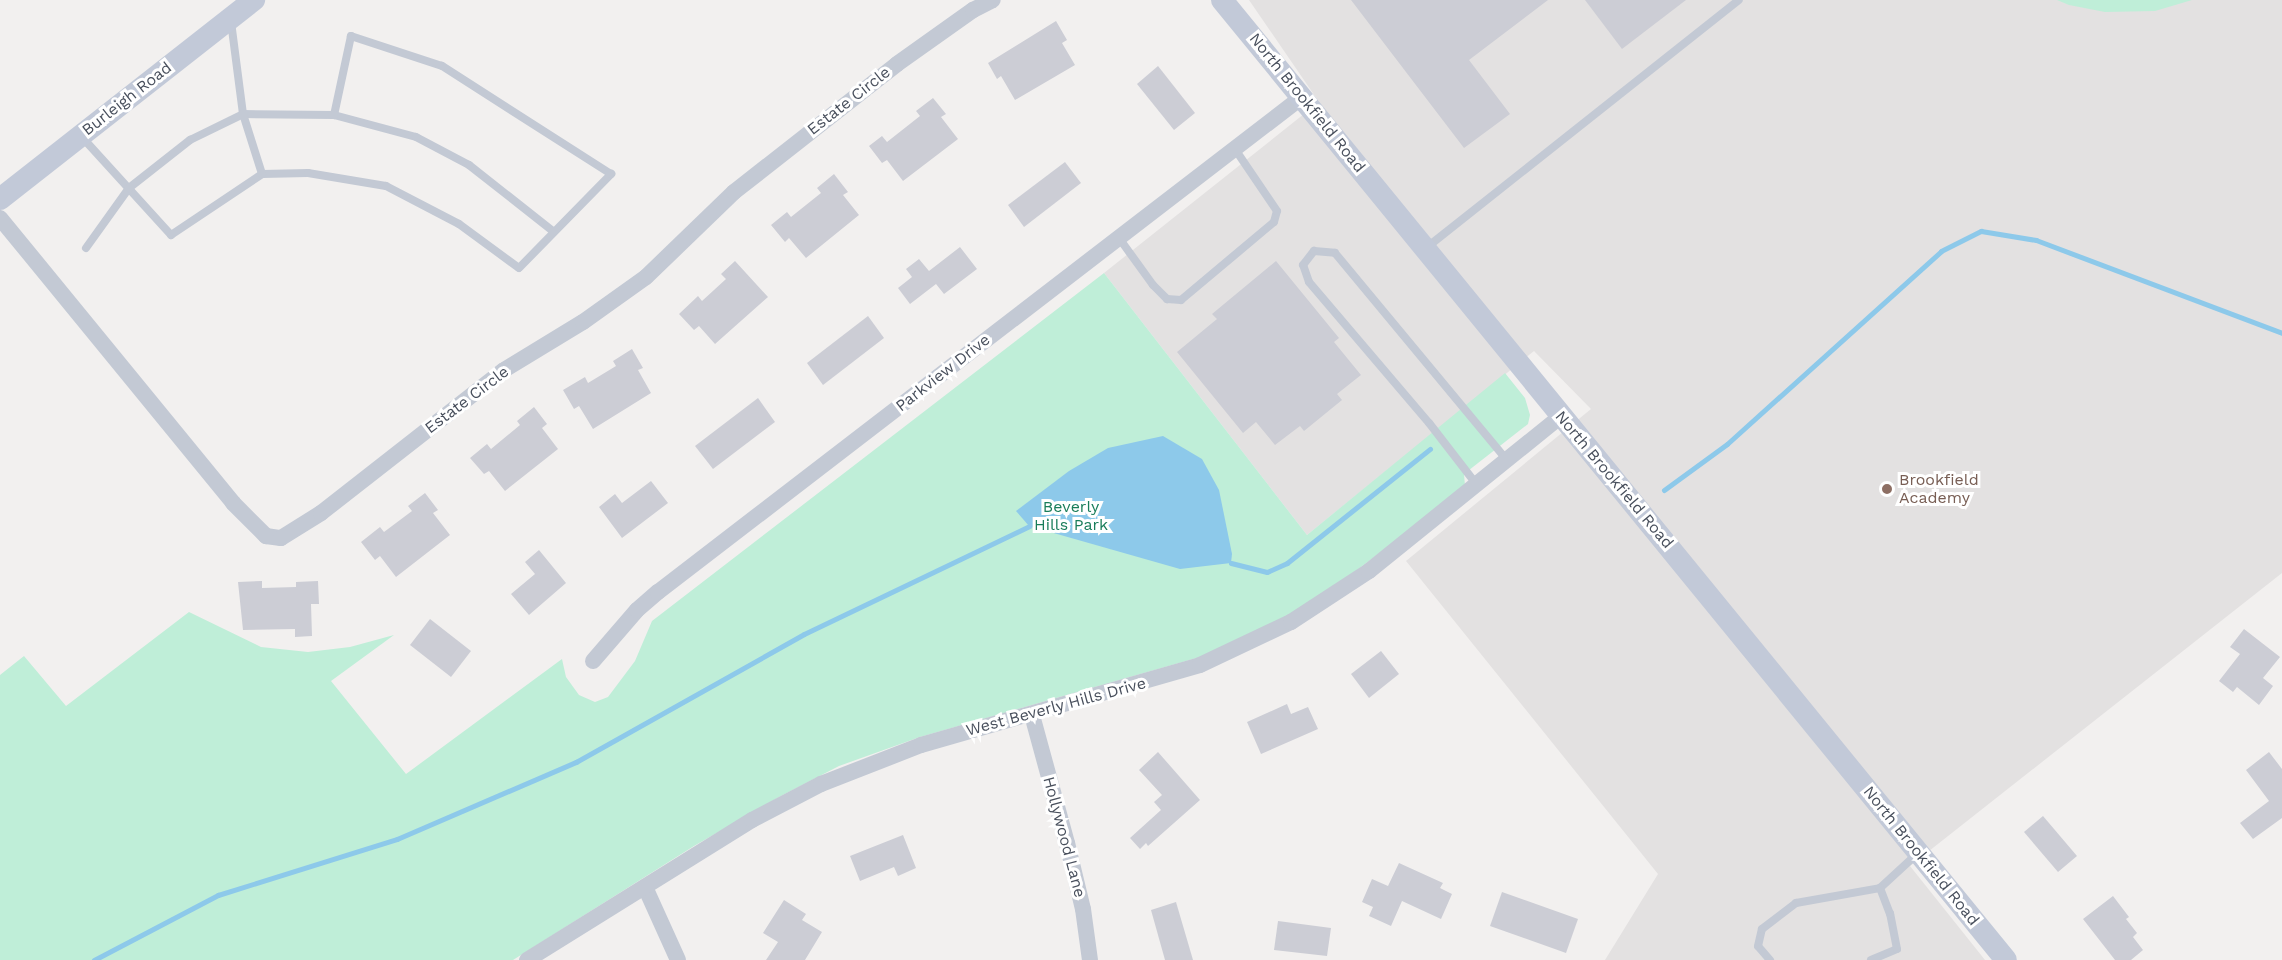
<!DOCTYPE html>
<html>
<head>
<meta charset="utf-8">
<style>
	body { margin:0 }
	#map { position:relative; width:2282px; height:960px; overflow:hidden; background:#f2f0ef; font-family:"Work Sans",sans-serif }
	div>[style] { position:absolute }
	.education>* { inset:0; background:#e3e1e1 }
	.green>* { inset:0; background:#bfeed8 }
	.water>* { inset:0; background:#8dc9ea }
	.stream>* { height:5px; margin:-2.5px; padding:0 2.5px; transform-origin:2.5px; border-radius:2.5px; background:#8dc9ea }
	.building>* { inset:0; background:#cccdd5 }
	.lane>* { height:8px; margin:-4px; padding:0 4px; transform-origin:4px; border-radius:4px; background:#c3c9d4 }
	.street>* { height:16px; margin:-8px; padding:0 8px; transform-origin:8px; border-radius:8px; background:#c3c9d4 }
	.secondary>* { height:22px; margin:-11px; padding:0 11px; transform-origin:11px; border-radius:11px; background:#c2c9d8 }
	.dots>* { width:16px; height:16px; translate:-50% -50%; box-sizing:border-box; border:3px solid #fff; border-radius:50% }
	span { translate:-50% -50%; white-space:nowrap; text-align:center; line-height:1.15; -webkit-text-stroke:6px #fff; paint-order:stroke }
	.street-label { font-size:16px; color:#484f5c }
	.education-label { font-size:16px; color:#785e54 }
	.left { translate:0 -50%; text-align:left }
	.park-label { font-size:16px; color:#197d5a }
</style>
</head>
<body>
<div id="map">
	<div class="education">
		<div style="clip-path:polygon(1249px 0,2282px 0,2282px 573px,1910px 866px,1985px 960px,1605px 960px,1658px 874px,1406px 561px,1591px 409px,1534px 351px,1307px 535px,1104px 273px,1319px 102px)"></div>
	</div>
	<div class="green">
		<div style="clip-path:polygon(2057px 0,2192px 0,2155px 11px,2105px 12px,2069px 5px)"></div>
		<div style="clip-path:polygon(1104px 273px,1307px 535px,1505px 373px,1525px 398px,1530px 415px,1528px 424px,1464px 474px,1465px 486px,1460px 492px,1357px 570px,1278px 622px,1214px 653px,920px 737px,839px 766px,779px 797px,694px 846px,513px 960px,0 960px,0 675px,24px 656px,66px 706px,189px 612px,261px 647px,308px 652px,350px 647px,394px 635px,331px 681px,406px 774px,562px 659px,566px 677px,579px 695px,595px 702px,608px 697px,635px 661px,652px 621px)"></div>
	</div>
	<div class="water">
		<div style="clip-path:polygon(1163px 436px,1202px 459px,1219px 490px,1232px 554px,1231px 563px,1180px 569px,1029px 526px,1016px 511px,1069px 471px,1108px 448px)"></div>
	</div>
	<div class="stream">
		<div style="left:1664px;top:490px;width:78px;rotate:-36.1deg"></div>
		<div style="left:1727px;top:444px;width:288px;rotate:-42deg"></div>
		<div style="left:1941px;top:251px;width:45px;rotate:-26.6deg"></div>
		<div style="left:1981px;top:231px;width:56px;rotate:9.3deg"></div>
		<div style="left:2036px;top:240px;width:263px;rotate:20.7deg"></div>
		<div style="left:1231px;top:563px;width:37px;rotate:14deg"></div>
		<div style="left:1267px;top:572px;width:22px;rotate:-24deg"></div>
		<div style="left:1287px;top:563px;width:183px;rotate:-38.6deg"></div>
		<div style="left:94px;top:960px;width:140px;rotate:-27.7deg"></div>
		<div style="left:218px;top:895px;width:188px;rotate:-17.4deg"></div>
		<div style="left:397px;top:839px;width:195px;rotate:-23.3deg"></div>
		<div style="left:576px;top:762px;width:261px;rotate:-29.3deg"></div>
		<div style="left:804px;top:634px;width:250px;rotate:-25.6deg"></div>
	</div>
	<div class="building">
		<div style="clip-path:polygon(1351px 0,1548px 0,1469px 60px,1510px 114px,1464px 148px)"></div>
		<div style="clip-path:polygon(1585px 0,1686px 0,1622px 49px)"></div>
		<div style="clip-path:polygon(1056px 21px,1067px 40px,1062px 43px,1075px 65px,1015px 100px,1001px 76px,997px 79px,988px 63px)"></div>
		<div style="clip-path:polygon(1158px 66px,1195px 113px,1174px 130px,1137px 84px)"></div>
		<div style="clip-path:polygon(933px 98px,946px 114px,941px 117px,958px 139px,903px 181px,887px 160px,882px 163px,869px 146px,882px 136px,887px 142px,920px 116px,916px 111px)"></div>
		<div style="clip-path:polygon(1065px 162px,1081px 183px,1024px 227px,1008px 205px)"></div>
		<div style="clip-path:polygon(834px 174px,848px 192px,843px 195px,859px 215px,806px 258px,789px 238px,785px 242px,771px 225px,787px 212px,791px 217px,821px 193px,817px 188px)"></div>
		<div style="clip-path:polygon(960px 247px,977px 269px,944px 294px,936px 284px,910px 304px,898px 288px,912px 277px,906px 269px,919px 259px,929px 271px)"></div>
		<div style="clip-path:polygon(735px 261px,768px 297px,715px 344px,699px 326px,694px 330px,679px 314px,698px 296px,702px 301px,726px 279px,721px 274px)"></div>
		<div style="clip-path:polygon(1276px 261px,1339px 338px,1334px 342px,1361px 375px,1337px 394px,1342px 400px,1304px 431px,1300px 426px,1275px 445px,1256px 422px,1243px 433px,1177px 352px,1217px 319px,1212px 314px)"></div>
		<div style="clip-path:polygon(868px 316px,884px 338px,823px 385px,807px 363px)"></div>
		<div style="clip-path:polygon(632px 349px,643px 368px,638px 370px,651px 393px,593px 429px,579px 406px,574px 409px,563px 390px,585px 377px,588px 383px,616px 366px,613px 361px)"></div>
		<div style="clip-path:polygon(758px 398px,775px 422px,713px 469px,695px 446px)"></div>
		<div style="clip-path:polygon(534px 407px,547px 424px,542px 428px,558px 449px,505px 491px,489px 471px,484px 474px,470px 458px,487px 444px,491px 449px,520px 425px,517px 421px)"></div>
		<div style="clip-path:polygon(651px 481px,668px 503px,622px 538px,599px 507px,615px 494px,622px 503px)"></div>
		<div style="clip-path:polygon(425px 493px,438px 510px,433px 513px,450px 535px,396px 577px,380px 556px,375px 560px,361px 542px,380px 527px,384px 532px,412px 511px,408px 506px)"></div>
		<div style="clip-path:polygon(539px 550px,566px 583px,529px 615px,511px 594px,535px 574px,525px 562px)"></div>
		<div style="clip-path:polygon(262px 581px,262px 588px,296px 587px,296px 582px,318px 581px,319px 604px,311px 604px,312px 636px,295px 637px,295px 629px,243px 630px,238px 582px)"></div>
		<div style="clip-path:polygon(430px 619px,471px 651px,451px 677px,410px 645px)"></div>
		<div style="clip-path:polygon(2244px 629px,2280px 657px,2263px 678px,2273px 686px,2259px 705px,2237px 687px,2233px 692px,2219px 681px,2240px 654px,2230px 647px)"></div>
		<div style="clip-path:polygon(1381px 651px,1399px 674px,1369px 698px,1351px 674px)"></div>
		<div style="clip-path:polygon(1287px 704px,1291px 714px,1308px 707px,1318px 729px,1261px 754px,1247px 722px)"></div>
		<div style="clip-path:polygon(1158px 752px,1200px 800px,1148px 846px,1146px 843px,1140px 849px,1130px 838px,1161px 810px,1154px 802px,1162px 795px,1139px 770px)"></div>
		<div style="clip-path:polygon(2269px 752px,2282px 769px,2282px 818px,2253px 839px,2240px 823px,2269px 801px,2246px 770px)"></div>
		<div style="clip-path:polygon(2043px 816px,2077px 856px,2058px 872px,2024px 832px)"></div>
		<div style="clip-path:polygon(903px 835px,916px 868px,898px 876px,894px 867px,860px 881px,850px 856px)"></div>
		<div style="clip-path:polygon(1399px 863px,1443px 883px,1440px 888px,1452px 894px,1441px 919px,1402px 901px,1391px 926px,1369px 916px,1373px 907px,1362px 902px,1372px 879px,1388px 886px)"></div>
		<div style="clip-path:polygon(1502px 892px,1578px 919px,1566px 953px,1490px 926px)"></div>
		<div style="clip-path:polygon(2113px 896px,2129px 917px,2126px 919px,2137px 933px,2133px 937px,2143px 950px,2131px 960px,2115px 960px,2083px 919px)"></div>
		<div style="clip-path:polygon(784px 900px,806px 914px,802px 920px,822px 932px,805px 960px,766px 960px,778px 942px,763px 933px)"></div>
		<div style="clip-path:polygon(1176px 902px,1193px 960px,1165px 960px,1151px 910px)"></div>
		<div style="clip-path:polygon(1278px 921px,1331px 928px,1327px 956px,1274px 950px)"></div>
	</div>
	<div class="lane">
		<div style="left:334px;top:115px;width:85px;rotate:15deg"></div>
		<div style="left:416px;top:137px;width:60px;rotate:27.8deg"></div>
		<div style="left:469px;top:165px;width:108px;rotate:38.2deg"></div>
		<div style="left:81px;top:136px;width:134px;rotate:47.7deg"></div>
		<div style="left:171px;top:235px;width:110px;rotate:-33.8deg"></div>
		<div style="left:262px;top:174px;width:46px;rotate:-1.2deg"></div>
		<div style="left:308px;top:173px;width:79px;rotate:9.5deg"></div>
		<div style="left:386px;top:186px;width:82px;rotate:27.5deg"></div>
		<div style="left:459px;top:224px;width:74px;rotate:36.3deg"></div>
		<div style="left:519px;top:268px;width:132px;rotate:-45.6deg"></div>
		<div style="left:611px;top:174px;width:201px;rotate:-147.4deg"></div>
		<div style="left:442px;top:66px;width:96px;rotate:-161.8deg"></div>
		<div style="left:351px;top:36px;width:81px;rotate:102.1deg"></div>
		<div style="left:334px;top:115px;width:91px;rotate:-179.4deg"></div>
		<div style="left:243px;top:114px;width:94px;rotate:-97.4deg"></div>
		<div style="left:1119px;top:238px;width:58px;rotate:54.1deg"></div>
		<div style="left:1153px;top:285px;width:20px;rotate:45deg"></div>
		<div style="left:1167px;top:299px;width:14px;rotate:4deg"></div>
		<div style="left:1181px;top:300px;width:121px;rotate:-40deg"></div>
		<div style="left:1274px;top:222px;width:11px;rotate:-75deg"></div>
		<div style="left:1277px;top:211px;width:75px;rotate:-124.1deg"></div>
		<div style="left:86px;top:248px;width:74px;rotate:-54.4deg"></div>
		<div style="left:129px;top:188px;width:78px;rotate:-38.2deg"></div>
		<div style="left:190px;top:140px;width:59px;rotate:-26.1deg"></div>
		<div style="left:243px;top:114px;width:63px;rotate:72.4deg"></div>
		<div style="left:1426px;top:248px;width:399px;rotate:-38.4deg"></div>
		<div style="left:1477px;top:485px;width:78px;rotate:-127.7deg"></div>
		<div style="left:1429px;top:423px;width:185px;rotate:-130.4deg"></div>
		<div style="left:1309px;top:282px;width:18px;rotate:-109deg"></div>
		<div style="left:1303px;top:265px;width:18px;rotate:-52deg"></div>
		<div style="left:1314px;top:251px;width:21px;rotate:5deg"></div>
		<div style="left:1335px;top:253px;width:269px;rotate:50.3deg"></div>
		<div style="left:1770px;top:960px;width:18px;rotate:-131deg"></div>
		<div style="left:1758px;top:946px;width:17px;rotate:-77deg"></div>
		<div style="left:1762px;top:929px;width:43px;rotate:-37.4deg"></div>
		<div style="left:1796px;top:903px;width:85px;rotate:-10.1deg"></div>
		<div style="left:1880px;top:888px;width:52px;rotate:-42.6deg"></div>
		<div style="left:1871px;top:960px;width:28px;rotate:-23deg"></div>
		<div style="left:1897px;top:949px;width:36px;rotate:-101deg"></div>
		<div style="left:1890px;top:914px;width:28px;rotate:-111deg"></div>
	</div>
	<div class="street">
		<div style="left:0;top:218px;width:368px;rotate:50.7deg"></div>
		<div style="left:233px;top:503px;width:47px;rotate:45deg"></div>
		<div style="left:266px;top:536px;width:15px;rotate:8deg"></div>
		<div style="left:281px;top:538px;width:47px;rotate:-32deg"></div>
		<div style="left:321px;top:513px;width:232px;rotate:-38deg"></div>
		<div style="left:504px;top:370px;width:92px;rotate:-31.3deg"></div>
		<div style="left:583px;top:322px;width:77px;rotate:-35.5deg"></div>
		<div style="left:646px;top:277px;width:122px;rotate:-44deg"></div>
		<div style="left:734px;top:192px;width:207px;rotate:-38.1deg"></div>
		<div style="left:897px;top:64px;width:93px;rotate:-35.4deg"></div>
		<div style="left:973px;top:10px;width:22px;rotate:-27deg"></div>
		<div style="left:593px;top:661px;width:67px;rotate:-49.2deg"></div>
		<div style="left:637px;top:610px;width:28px;rotate:-41deg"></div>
		<div style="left:658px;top:592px;width:812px;rotate:-37.55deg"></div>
		<div style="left:1032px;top:715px;width:133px;rotate:74.7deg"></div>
		<div style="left:1067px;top:843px;width:68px;rotate:76.4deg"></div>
		<div style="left:1083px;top:909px;width:51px;rotate:82.2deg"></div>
		<div style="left:645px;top:887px;width:80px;rotate:65.7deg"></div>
		<div style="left:527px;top:960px;width:265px;rotate:-31.9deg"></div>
		<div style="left:752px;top:820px;width:78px;rotate:-27.6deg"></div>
		<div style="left:821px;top:784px;width:107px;rotate:-21.3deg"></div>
		<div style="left:921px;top:745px;width:290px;rotate:-16deg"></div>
		<div style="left:1200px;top:665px;width:101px;rotate:-25.3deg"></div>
		<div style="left:1291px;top:622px;width:93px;rotate:-33.2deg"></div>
		<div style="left:1369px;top:571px;width:247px;rotate:-38.9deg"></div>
	</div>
	<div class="secondary">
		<div style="left:1222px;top:0;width:1239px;rotate:50.76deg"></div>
		<div style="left:0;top:199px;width:323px;rotate:-38.1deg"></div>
	</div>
	<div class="dots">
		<div style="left:1887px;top:489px;background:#8d6e63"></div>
	</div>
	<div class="street-label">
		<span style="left:127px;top:99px;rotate:-38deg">Burleigh Road</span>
		<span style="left:849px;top:101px;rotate:-38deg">Estate Circle</span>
		<span style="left:1307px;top:103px;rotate:51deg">North Brookfield Road</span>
		<span style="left:943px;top:373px;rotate:-38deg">Parkview Drive</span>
		<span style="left:467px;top:400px;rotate:-37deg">Estate Circle</span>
		<span style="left:1614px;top:480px;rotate:50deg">North Brookfield Road</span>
		<span style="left:1056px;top:707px;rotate:-15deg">West Beverly Hills Drive</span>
		<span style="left:1064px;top:837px;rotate:75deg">Hollywood Lane</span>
		<span style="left:1921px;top:856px;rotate:51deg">North Brookfield Road</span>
	</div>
	<div class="education-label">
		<span class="left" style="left:1899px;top:489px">Brookfield<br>Academy</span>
	</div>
	<div class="park-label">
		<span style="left:1071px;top:516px">Beverly<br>Hills Park</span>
	</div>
</div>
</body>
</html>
